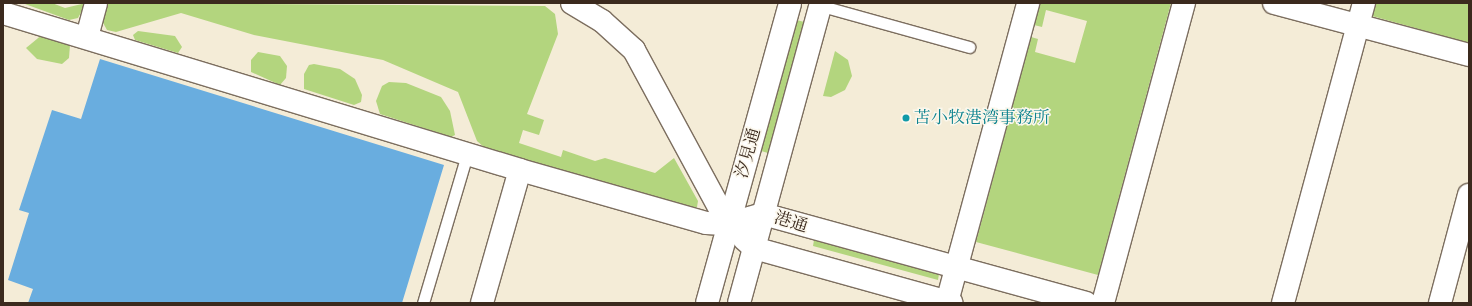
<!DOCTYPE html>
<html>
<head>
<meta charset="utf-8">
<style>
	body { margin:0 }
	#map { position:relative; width:1472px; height:306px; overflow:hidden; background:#f4ecd7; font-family:Cardo,"Noto Serif JP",serif }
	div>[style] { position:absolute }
	.green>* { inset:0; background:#b3d57e }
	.water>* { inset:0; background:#69addf }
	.roads { filter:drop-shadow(1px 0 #7c6e5f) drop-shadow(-1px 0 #7c6e5f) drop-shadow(0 1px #7c6e5f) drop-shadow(0 -1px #7c6e5f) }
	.service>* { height:11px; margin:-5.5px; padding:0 5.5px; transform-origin:5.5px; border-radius:5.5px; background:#fff }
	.minor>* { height:22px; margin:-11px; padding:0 11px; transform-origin:11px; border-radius:11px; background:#fff }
	.tertiary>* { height:22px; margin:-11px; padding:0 11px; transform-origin:11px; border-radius:11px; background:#fff }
	.dots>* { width:11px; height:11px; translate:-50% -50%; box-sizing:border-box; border:2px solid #fbf7ec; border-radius:50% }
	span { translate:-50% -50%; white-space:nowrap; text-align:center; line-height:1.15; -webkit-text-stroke:3px #fbf7ec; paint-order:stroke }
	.culture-label { font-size:17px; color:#0d838f }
	.left { translate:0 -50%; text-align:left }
	.street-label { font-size:17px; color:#3b2a1e }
	.frame { position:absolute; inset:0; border:4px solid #3b2a1e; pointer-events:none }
</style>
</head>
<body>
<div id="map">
	<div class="green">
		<div style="clip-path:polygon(52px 3px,65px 8px,86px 3px,78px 18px,69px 20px,25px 4px)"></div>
		<div style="clip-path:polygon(107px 3px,545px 6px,555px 14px,558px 34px,527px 114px,544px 120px,539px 135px,523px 130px,519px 143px,561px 157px,563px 150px,595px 161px,605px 158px,655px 173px,674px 158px,698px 201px,697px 207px,691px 209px,485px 148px,477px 141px,458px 92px,383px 60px,254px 35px,181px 13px,116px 32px,107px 30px,102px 21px)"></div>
		<div style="clip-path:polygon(1039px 3px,1171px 3px,1098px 275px,976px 242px,1031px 37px,1038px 39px,1035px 52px,1075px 63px,1087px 21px,1046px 10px,1042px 27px,1034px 25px)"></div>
		<div style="clip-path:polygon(1375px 3px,1469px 3px,1469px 43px,1372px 16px)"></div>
		<div style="clip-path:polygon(797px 20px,804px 22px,768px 153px,761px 151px)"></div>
		<div style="clip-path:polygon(138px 31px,175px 36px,182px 47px,178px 53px,135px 40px,133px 35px)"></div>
		<div style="clip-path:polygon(43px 34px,70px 45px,69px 58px,62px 64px,37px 59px,26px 48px)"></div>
		<div style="clip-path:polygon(835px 51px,848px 60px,852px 76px,845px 90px,831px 97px,823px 96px)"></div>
		<div style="clip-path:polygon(258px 52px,280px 56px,287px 66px,286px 78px,280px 85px,251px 72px,251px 60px)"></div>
		<div style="clip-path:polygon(314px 64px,340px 69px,355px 79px,362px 95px,361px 102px,354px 105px,304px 89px,304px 74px,309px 65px)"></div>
		<div style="clip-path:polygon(389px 82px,406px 83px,441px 97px,450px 111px,455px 135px,451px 137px,380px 114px,376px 101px,382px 86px)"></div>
		<div style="clip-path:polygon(814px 240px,939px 274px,938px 280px,813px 246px)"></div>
	</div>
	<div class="water">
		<div style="clip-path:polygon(100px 59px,444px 165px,402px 303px,28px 303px,33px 289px,8px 280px,29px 213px,19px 210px,52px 110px,81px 119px)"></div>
	</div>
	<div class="roads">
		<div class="service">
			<div style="left:818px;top:5px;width:157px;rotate:15.5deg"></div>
			<div style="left:423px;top:303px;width:155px;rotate:-73.5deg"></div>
		</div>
		<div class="minor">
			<div style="left:1274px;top:3px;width:202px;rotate:14.9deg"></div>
			<div style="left:3px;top:13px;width:540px;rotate:16.89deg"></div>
			<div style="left:520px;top:170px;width:193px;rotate:15.9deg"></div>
			<div style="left:706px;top:223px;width:22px;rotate:3deg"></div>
			<div style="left:728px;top:224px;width:198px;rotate:-118.4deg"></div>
			<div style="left:634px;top:50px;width:43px;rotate:-137.8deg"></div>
			<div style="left:602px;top:21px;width:35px;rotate:-149deg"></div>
			<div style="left:87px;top:37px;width:35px;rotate:-75deg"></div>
			<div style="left:947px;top:302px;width:310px;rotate:-74.8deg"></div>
			<div style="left:482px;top:303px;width:138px;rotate:-74.1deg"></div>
			<div style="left:1103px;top:303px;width:311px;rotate:-74.9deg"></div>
			<div style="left:1283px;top:303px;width:311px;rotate:-74.9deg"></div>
			<div style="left:1440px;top:303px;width:112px;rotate:-75deg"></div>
		</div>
		<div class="tertiary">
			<div style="left:728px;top:224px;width:36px;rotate:-16deg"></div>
			<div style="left:763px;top:214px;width:335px;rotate:15.4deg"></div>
			<div style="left:744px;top:239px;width:13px;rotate:42deg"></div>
			<div style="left:754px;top:248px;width:205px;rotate:15.5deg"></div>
			<div style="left:707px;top:303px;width:311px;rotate:-74.5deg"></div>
			<div style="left:739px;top:303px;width:311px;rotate:-74.7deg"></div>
		</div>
	</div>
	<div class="dots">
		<div style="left:906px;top:118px;background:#0f9aa8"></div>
	</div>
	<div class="culture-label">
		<span class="left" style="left:914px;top:118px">苫小牧港湾事務所</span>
	</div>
	<div class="street-label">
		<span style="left:748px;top:153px;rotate:-74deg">汐見通</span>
		<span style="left:791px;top:222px;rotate:17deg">港通</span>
	</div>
	<div class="frame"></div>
</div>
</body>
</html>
